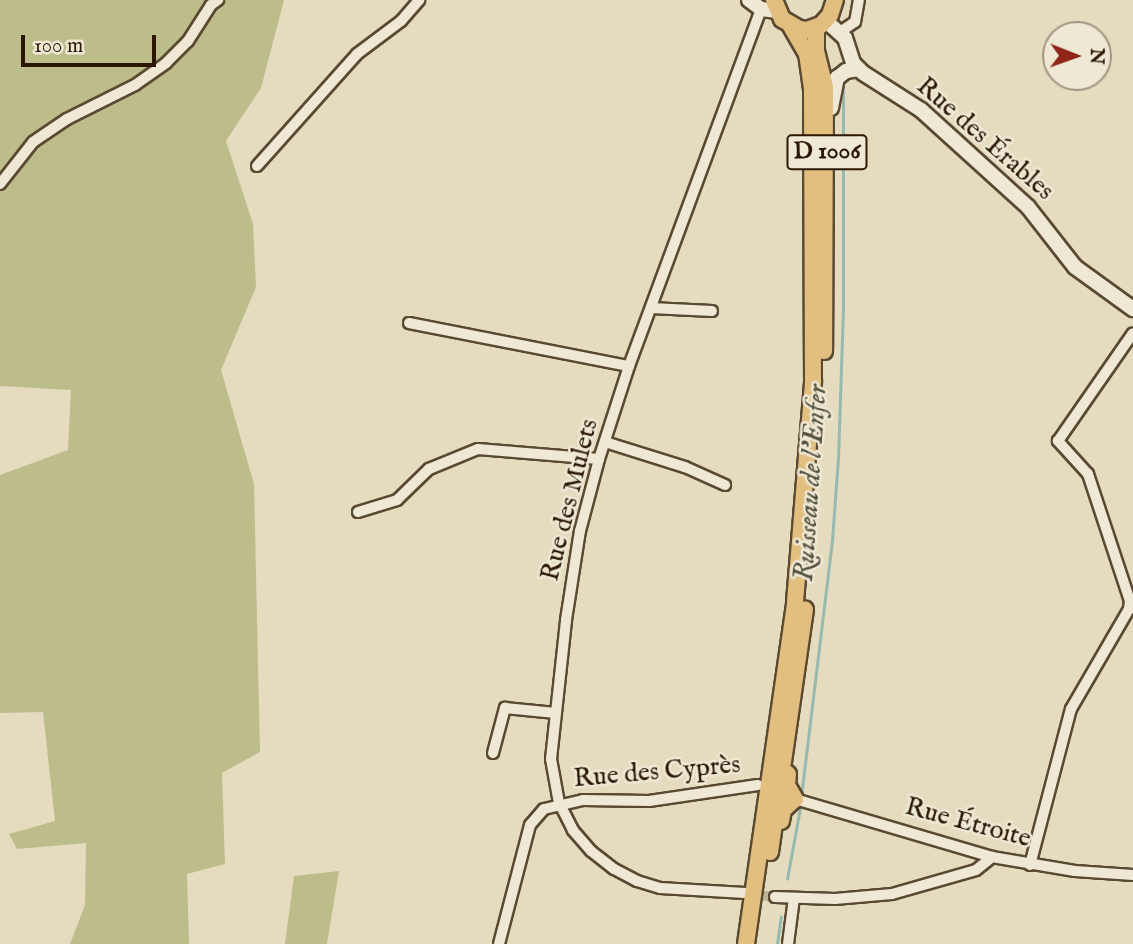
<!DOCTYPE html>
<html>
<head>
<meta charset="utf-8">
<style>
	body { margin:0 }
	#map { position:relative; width:1133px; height:944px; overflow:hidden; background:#e5dbbe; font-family:"IM FELL English",serif }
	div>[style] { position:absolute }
	.green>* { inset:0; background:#bdbd8c }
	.stream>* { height:2.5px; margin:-1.25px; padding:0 1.25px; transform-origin:1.25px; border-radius:1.25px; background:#96bbae }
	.street-tunnel>* { height:10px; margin-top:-5px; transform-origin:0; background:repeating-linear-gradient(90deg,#c0b498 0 10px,transparent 0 15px) }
	.roads { filter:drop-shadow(2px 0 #5a4931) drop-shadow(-2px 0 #5a4931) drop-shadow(0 2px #5a4931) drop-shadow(0 -2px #5a4931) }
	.street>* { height:10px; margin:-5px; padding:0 5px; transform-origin:5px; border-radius:5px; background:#eee8d5 }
	.secondary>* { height:14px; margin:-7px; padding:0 7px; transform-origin:7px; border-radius:7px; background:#eee8d5 }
	.primary>* { height:16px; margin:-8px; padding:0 8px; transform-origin:8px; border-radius:8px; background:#e2be7f }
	span { translate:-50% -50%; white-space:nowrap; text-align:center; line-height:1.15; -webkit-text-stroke:5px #eee8d5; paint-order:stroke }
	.shield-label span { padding:2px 5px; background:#eee8d5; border:2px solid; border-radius:5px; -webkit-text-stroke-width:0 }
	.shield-label { font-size:24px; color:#2c1802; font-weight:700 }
	.street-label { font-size:26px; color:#2c1802 }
	.water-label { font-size:28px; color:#51513e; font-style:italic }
	.north { position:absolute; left:1042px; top:21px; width:70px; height:70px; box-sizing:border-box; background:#eee8d5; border:2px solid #a09581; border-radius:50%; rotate:91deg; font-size:19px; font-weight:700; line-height:28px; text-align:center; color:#2c1802 }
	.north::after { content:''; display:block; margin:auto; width:24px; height:32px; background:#8f2418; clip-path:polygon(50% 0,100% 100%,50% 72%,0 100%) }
	.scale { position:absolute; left:21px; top:35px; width:135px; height:32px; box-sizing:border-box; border:4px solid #2c1802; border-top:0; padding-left:9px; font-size:21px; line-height:24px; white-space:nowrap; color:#2c1802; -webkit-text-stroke:5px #eee8d5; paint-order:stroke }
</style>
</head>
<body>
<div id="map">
	<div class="green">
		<div style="clip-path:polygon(0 0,284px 0,261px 88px,226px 141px,253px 224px,256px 287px,221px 370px,254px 484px,260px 752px,222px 773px,225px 864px,187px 874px,189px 944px,70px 944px,85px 905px,86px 843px,17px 849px,9px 834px,55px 821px,43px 712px,0 713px,0 475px,68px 450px,71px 390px,0 386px)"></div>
		<div style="clip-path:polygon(339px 871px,327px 944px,285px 944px,294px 876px)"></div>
	</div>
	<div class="stream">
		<div style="left:801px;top:797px;width:259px;rotate:-83.1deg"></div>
		<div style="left:832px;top:540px;width:81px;rotate:-85.8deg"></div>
		<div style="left:838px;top:459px;width:152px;rotate:-88.1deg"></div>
		<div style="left:843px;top:307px;width:220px;rotate:-90deg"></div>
		<div style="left:787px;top:879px;width:77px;rotate:-79.6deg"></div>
		<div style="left:777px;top:944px;width:27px;rotate:-82deg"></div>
	</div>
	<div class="street-tunnel">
		<div style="left:748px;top:894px;width:27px;rotate:6deg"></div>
	</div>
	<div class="roads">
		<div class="street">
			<div style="left:840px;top:32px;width:18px;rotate:-34deg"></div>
			<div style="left:855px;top:22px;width:22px;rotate:-80deg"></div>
			<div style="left:257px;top:166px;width:150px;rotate:-48.2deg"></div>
			<div style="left:357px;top:54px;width:55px;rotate:-36.9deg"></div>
			<div style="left:401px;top:21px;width:28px;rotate:-49deg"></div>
			<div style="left:0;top:184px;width:53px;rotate:-51.8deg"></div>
			<div style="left:33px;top:142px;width:41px;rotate:-34.1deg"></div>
			<div style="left:67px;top:119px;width:76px;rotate:-26.6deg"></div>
			<div style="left:135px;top:85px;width:38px;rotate:-35deg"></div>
			<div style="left:166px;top:63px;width:31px;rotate:-45deg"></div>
			<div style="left:188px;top:41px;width:43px;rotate:-57.4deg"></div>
			<div style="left:211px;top:5px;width:9px;rotate:-36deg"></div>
			<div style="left:651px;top:308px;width:61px;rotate:2.8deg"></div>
			<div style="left:409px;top:323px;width:224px;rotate:11.1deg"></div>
			<div style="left:605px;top:442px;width:84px;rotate:17.4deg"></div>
			<div style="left:685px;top:467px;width:44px;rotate:24.2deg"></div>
			<div style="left:358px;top:512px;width:41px;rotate:-17.1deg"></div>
			<div style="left:397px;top:500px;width:45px;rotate:-44.1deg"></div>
			<div style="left:429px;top:469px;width:53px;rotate:-22.2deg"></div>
			<div style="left:478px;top:449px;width:121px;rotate:4.7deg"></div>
			<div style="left:493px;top:753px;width:47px;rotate:-75.1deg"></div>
			<div style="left:505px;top:708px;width:51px;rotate:5.6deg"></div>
			<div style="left:795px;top:799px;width:205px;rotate:16.4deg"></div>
			<div style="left:992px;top:857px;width:84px;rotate:9.6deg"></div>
			<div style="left:1075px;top:871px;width:58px;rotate:3.9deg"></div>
			<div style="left:1030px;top:865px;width:161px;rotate:-75.3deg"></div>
			<div style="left:1071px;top:709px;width:116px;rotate:-59.9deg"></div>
			<div style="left:1129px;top:609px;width:8px;rotate:-83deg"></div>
			<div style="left:1130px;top:601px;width:134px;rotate:-108.3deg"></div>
			<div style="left:1088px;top:474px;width:45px;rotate:-132.3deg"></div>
			<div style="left:1058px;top:441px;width:131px;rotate:-55.2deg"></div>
			<div style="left:745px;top:893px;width:85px;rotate:-176.6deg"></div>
			<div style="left:660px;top:888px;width:24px;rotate:-163deg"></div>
			<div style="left:637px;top:881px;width:26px;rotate:-152deg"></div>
			<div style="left:614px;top:869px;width:29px;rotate:-142deg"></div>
			<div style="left:591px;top:851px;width:28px;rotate:-131deg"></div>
			<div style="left:573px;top:830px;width:30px;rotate:-117deg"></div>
			<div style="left:559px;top:803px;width:45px;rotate:-100.3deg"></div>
			<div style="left:551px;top:759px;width:140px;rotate:-83.8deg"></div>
			<div style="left:566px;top:620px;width:90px;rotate:-81.1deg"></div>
			<div style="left:580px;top:531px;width:74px;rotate:-75.2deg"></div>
			<div style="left:599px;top:459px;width:98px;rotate:-72.1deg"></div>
			<div style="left:629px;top:366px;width:381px;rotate:-69.7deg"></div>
			<div style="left:775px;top:897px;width:60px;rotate:1.9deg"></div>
			<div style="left:835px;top:899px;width:57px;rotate:-5deg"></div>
			<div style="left:892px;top:894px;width:87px;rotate:-15.9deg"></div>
			<div style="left:976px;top:870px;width:21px;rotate:-39deg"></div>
			<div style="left:499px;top:944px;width:123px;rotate:-75.4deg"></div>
			<div style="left:530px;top:825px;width:21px;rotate:-49deg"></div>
			<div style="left:544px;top:809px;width:40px;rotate:-13deg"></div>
			<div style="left:583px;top:800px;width:66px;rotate:0.9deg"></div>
			<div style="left:649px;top:801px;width:110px;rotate:-8.4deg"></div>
			<div style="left:788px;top:944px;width:46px;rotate:-82.6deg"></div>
		</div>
		<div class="secondary">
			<div style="left:749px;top:0;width:15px;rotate:37deg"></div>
			<div style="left:761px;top:9px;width:16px;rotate:7deg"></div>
			<div style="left:825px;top:20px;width:27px;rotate:42deg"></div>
			<div style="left:845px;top:38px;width:26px;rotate:72deg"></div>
			<div style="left:853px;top:63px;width:14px;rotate:45deg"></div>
			<div style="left:863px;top:73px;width:69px;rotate:32.5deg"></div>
			<div style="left:921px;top:110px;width:144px;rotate:42.2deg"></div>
			<div style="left:1028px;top:207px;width:76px;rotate:51.9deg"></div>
			<div style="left:1075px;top:267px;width:72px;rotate:35.9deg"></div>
			<div style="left:831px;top:108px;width:31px;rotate:-79deg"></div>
			<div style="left:837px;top:78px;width:11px;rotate:-38deg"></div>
			<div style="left:846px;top:71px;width:13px;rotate:-9deg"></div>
		</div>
		<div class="primary">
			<div style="left:774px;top:0;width:21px;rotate:67deg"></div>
			<div style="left:782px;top:19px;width:20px;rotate:30deg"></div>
			<div style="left:799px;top:29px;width:8px;rotate:7deg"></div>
			<div style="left:807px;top:30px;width:15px;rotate:-20deg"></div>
			<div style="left:821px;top:25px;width:13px;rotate:-48deg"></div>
			<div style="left:830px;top:15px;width:16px;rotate:-72deg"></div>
			<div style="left:816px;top:28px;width:23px;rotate:90deg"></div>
			<div style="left:816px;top:51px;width:38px;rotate:76deg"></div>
			<div style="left:825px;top:88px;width:263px;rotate:90.2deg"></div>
			<div style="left:781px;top:821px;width:11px;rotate:-80deg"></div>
			<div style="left:783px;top:810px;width:16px;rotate:-43deg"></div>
			<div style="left:795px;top:799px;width:16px;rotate:-120deg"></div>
			<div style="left:787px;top:785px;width:11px;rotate:-85deg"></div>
			<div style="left:770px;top:852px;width:245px;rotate:-81.8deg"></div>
			<div style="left:746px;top:944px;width:345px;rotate:-81.8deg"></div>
			<div style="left:795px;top:602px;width:222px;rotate:-85.3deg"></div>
			<div style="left:813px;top:381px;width:292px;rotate:-90.2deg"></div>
			<div style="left:812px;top:89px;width:35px;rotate:-98deg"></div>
			<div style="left:807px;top:54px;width:34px;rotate:-120deg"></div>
		</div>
	</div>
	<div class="shield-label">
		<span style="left:827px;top:152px">D 1006</span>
	</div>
	<div class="street-label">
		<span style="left:985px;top:139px;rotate:41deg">Rue des Érables</span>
		<span style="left:570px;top:500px;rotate:-76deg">Rue des Mulets</span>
		<span style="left:657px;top:772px;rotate:-5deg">Rue des Cyprès</span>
		<span style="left:968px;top:823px;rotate:15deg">Rue Étroite</span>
	</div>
	<div class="water-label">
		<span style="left:812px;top:483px;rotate:-86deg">Ruisseau de l'Enfer</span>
	</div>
	<div class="north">N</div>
	<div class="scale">100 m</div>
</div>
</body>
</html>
